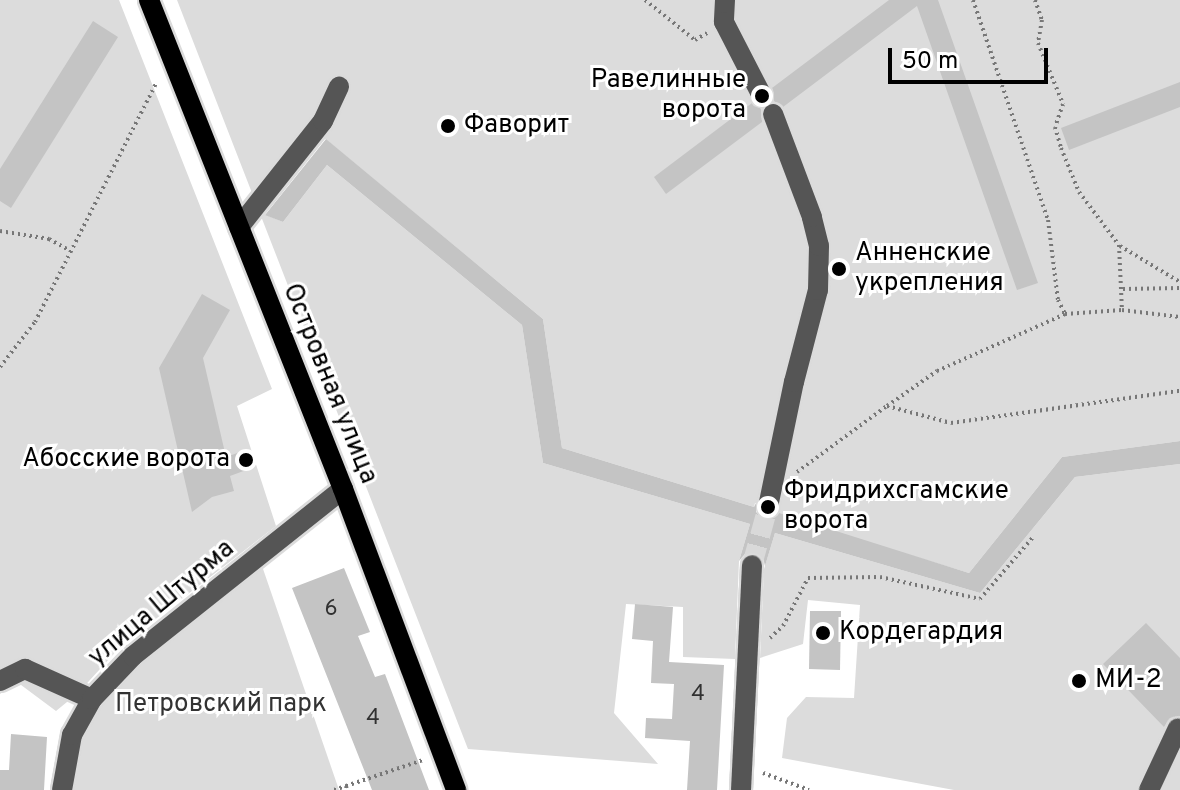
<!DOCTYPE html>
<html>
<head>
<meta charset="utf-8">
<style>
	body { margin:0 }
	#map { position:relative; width:1180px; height:790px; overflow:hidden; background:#fff; font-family:Overpass,sans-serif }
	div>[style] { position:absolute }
	.green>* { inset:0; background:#dcdcdc }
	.building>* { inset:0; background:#c4c4c4 }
	.minor-tunnel>* { height:20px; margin-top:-10px; transform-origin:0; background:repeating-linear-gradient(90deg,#d9d9d9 0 20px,transparent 0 30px) }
	.path>* { height:4px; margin-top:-2px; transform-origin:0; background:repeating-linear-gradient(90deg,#777 0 2px,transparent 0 6px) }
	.roads { filter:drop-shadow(2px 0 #dbdbdb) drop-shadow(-2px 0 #dbdbdb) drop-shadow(0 2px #dbdbdb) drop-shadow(0 -2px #dbdbdb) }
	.minor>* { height:20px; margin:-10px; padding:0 10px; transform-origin:10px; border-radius:10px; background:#555 }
	.major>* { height:20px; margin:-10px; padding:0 10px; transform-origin:10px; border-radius:10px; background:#000 }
	.dots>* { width:22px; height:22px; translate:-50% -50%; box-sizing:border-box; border:4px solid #fff; border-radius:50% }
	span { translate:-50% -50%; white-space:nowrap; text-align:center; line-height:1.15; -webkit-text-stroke:6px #fff; paint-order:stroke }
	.number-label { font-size:22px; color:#313131 }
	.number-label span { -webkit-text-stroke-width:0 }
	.poi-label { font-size:26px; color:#000 }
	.right { translate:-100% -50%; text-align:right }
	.left { translate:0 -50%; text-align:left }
	.street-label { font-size:26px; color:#000 }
	.park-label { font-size:26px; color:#333 }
	.scale { position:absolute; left:888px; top:48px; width:160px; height:36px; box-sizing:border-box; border:4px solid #000; border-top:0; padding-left:10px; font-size:24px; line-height:28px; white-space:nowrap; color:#000; -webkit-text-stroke:6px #fff; paint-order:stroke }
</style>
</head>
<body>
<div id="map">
	<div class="green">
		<div style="clip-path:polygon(0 0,119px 0,272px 389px,237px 406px,276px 526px,122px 645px,78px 693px,56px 711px,17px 682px,0 694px)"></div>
		<div style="clip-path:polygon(177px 0,1180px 0,1180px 441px,1062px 457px,969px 573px,779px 515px,779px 511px,755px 503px,754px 507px,562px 448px,543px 319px,323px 137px,264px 214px,283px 222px,327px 165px,522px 325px,543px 463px,750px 524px,739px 561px,735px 659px,683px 657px,683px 607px,626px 604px,614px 713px,658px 764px,468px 749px)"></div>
		<div style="clip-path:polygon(1180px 464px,1180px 790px,954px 790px,782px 758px,787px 718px,806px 697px,854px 698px,860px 605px,808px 600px,803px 644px,760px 658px,764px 569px,775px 533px,980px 593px,1075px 477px)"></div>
		<div style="clip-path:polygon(262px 566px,339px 790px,74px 790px,79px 736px,97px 708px,140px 661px)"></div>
	</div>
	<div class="building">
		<div style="clip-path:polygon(889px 0,938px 0,1038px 283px,1017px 290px,917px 6px,783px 107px,774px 101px,772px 88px)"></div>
		<div style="clip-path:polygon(93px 21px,118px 37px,11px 208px,0 201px,0 169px)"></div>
		<div style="clip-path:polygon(1180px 82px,1180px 107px,1069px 150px,1061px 128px)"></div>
		<div style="clip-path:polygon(752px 103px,761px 109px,762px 122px,666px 194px,654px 177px)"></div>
		<div style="clip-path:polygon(326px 139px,543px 319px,562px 448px,754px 507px,756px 503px,756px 512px,765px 519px,779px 513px,969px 573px,1062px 457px,1180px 441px,1180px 464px,1075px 477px,980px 593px,775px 533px,765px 566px,763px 558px,753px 552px,745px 554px,739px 561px,750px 524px,543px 463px,522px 325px,327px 165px,283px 222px,265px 215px)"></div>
		<div style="clip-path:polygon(202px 294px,230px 310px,203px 358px,226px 457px,243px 451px,249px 469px,230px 476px,234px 491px,212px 497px,192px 512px,159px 368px)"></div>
		<div style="clip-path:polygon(344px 568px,370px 632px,358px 636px,375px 677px,385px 674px,429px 790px,372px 790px,292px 588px)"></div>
		<div style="clip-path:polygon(635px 604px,673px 607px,669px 662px,724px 665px,717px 790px,687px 790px,690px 741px,645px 738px,646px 718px,672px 719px,674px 684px,651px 683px,653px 641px,632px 639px)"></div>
		<div style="clip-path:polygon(810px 611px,841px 611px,840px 670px,809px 669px)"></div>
		<div style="clip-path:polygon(1146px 623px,1180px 658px,1180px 716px,1170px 718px,1164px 727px,1103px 664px)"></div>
		<div style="clip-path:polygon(11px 734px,47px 737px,44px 790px,0 790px,0 770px,9px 770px)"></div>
	</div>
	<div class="minor-tunnel">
		<div style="left:752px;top:565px;width:60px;rotate:-74.6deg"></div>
	</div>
	<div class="path">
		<div style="left:645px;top:0;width:64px;rotate:38.7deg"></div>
		<div style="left:695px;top:40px;width:14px;rotate:-30deg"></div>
		<div style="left:973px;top:0;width:232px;rotate:71.2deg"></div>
		<div style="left:1048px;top:220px;width:81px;rotate:82.9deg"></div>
		<div style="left:1058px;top:300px;width:16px;rotate:63deg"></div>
		<div style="left:1035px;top:0;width:21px;rotate:71deg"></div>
		<div style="left:1042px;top:20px;width:23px;rotate:100deg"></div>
		<div style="left:1038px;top:43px;width:66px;rotate:67.7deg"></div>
		<div style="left:1063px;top:104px;width:24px;rotate:109deg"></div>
		<div style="left:1055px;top:127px;width:22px;rotate:74deg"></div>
		<div style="left:1061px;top:148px;width:48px;rotate:67.8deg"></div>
		<div style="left:1079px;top:192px;width:66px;rotate:53deg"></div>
		<div style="left:1119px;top:245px;width:65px;rotate:87.4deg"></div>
		<div style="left:0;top:231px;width:50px;rotate:9.3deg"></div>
		<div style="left:49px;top:239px;width:23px;rotate:29deg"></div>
		<div style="left:1120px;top:246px;width:70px;rotate:31deg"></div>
		<div style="left:1123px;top:289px;width:57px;rotate:-1deg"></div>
		<div style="left:0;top:367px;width:57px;rotate:-52.1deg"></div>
		<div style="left:35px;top:322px;width:267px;rotate:-63.1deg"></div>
		<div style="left:887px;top:406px;width:61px;rotate:-35deg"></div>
		<div style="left:937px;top:371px;width:140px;rotate:-24deg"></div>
		<div style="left:1065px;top:314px;width:57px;rotate:-4deg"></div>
		<div style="left:1122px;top:310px;width:58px;rotate:6.9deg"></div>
		<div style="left:797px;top:472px;width:112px;rotate:-36.3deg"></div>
		<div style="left:887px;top:406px;width:66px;rotate:14.9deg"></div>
		<div style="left:951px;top:423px;width:231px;rotate:-8deg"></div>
		<div style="left:770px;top:638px;width:18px;rotate:-43deg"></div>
		<div style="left:783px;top:626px;width:54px;rotate:-62.5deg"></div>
		<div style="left:808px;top:578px;width:72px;rotate:-0.8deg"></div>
		<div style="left:880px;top:577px;width:102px;rotate:12.4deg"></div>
		<div style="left:980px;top:599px;width:83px;rotate:-49.4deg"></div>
		<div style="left:763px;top:773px;width:49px;rotate:20.3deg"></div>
		<div style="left:346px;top:786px;width:81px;rotate:-18.7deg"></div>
		<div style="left:334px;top:790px;width:13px;rotate:-18deg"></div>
		<div style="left:346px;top:786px;width:4px;rotate:76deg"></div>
	</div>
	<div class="roads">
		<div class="minor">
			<div style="left:725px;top:0;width:22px;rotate:93deg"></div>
			<div style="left:724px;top:22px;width:83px;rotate:62.8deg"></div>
			<div style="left:239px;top:227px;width:135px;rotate:-51.6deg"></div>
			<div style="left:323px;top:121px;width:38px;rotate:-65deg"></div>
			<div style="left:768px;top:507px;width:128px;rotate:-78.3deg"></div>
			<div style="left:794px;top:382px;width:95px;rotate:-75.4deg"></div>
			<div style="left:818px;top:290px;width:44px;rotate:-88.7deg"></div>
			<div style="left:819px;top:246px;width:30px;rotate:-104deg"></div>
			<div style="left:812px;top:217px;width:110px;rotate:-110.7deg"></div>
			<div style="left:0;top:681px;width:28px;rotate:-26deg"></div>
			<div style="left:25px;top:669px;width:73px;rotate:24.1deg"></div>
			<div style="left:62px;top:790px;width:56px;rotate:-79.7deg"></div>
			<div style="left:72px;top:735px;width:41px;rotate:-60.9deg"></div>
			<div style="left:92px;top:699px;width:59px;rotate:-46.4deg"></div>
			<div style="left:133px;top:656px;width:268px;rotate:-38.5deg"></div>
			<div style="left:741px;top:790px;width:225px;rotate:-87.2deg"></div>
			<div style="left:1149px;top:790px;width:68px;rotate:-64.9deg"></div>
		</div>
		<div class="major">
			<div style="left:149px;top:0;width:526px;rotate:68.36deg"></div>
			<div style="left:343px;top:489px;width:322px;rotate:69.4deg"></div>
		</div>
	</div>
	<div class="dots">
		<div style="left:762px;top:96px;background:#000"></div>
		<div style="left:448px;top:126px;background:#000"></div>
		<div style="left:839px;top:269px;background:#000"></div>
		<div style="left:246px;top:460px;background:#000"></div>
		<div style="left:768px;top:507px;background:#000"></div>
		<div style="left:823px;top:633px;background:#000"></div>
		<div style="left:1079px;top:681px;background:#000"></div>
	</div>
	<div class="number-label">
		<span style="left:331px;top:610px">6</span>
		<span style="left:698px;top:695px">4</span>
		<span style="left:373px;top:719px">4</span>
	</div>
	<div class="poi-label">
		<span class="right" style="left:746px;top:96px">Равелинные<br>ворота</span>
		<span class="left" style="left:464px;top:126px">Фаворит</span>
		<span class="left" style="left:855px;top:269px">Анненские<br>укрепления</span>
		<span class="right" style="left:230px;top:460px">Абосские ворота</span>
		<span class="left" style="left:784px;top:507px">Фридрихсгамские<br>ворота</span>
		<span class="left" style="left:839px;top:633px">Кордегардия</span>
		<span class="left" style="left:1095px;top:681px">МИ-2</span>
	</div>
	<div class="street-label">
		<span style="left:329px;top:384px;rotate:68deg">Островная улица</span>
		<span style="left:162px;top:604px;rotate:-40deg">улица Штурма</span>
	</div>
	<div class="park-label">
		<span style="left:221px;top:705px">Петровский парк</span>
	</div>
	<div class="scale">50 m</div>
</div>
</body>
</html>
